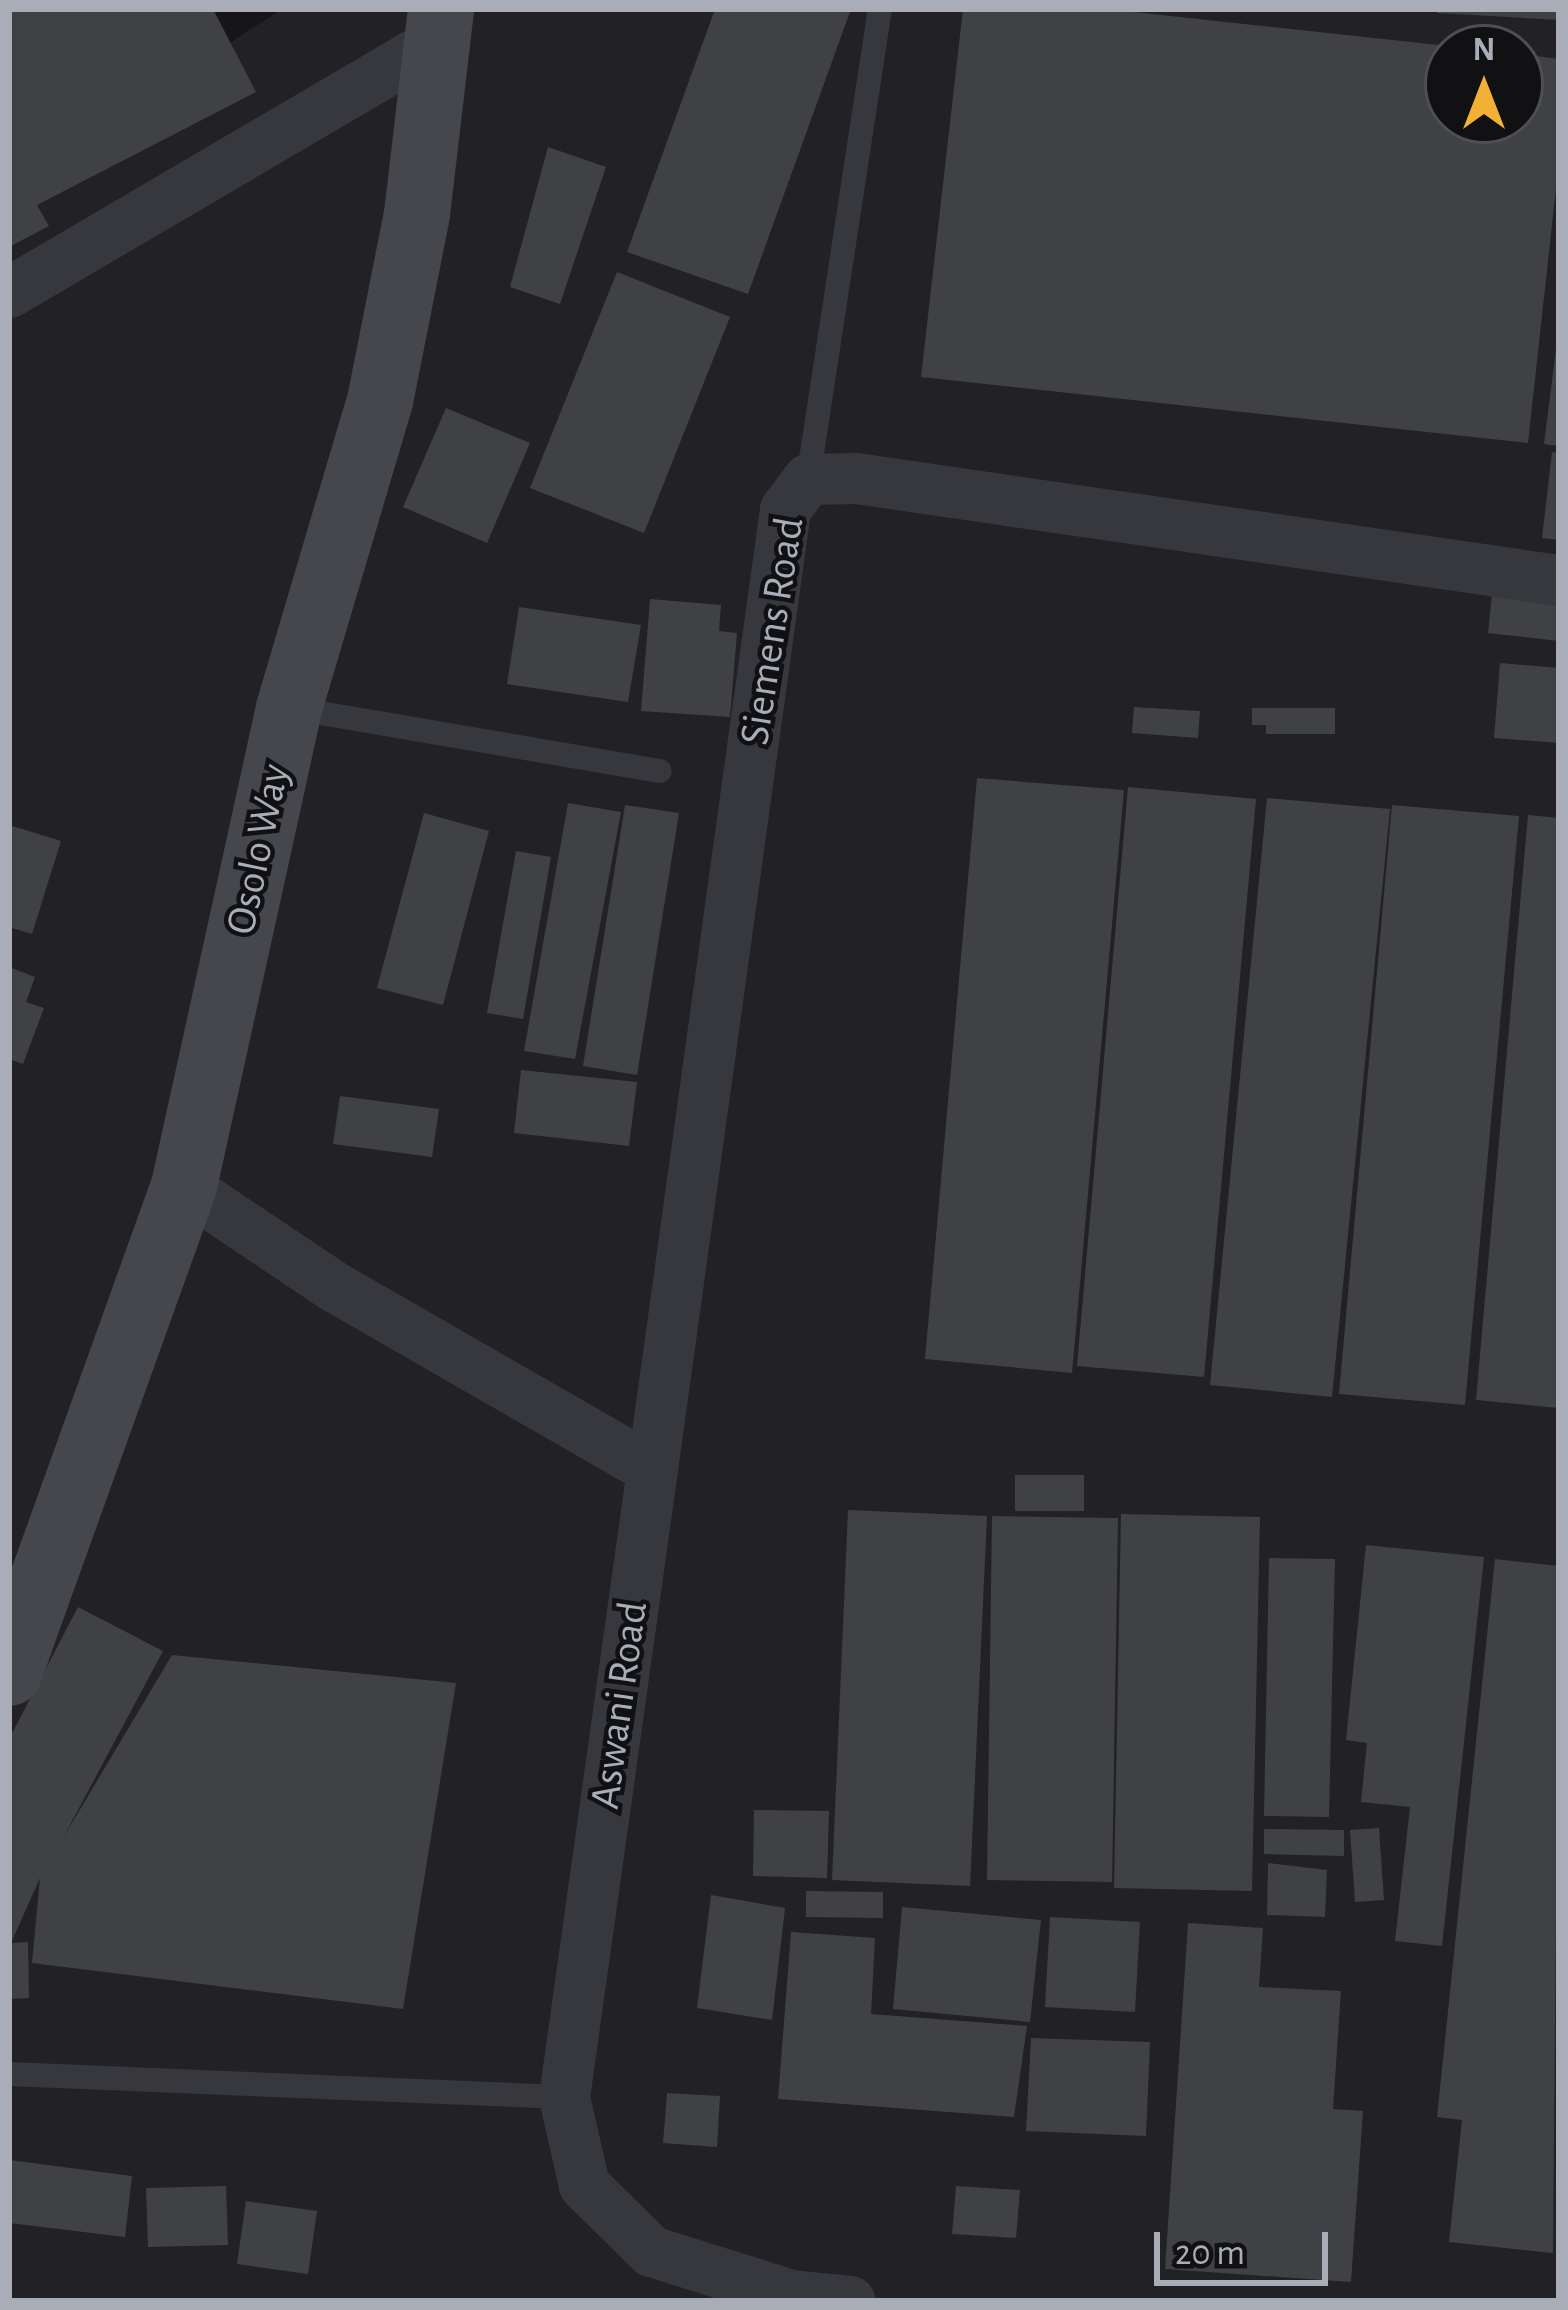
<!DOCTYPE html>
<html>
<head>
<meta charset="utf-8">
<style>
	body { margin:0 }
	#map { position:relative; width:1568px; height:2310px; overflow:hidden; background:#161618; font-family:"Alegreya Sans",sans-serif }
	div>[style] { position:absolute }
	.built>* { inset:0; background:#222225 }
	.building>* { inset:0; background:#404145 }
	.service>* { height:24px; margin:-12px; padding:0 12px; transform-origin:12px; border-radius:12px; background:#37383d }
	.minor>* { height:51px; margin:-25.5px; padding:0 25.5px; transform-origin:25.5px; border-radius:25.5px; background:#37383d }
	.secondary>* { height:66px; margin:-33px; padding:0 33px; transform-origin:33px; border-radius:33px; background:#45474d }
	span { translate:-50% -50%; white-space:nowrap; text-align:center; line-height:1.15; -webkit-text-stroke:9px #111113; paint-order:stroke }
	.street-label { font-size:42px; color:#a8adb8 }
	.frame { position:absolute; inset:0; border:12px solid #a8adb8; pointer-events:none }
	.north { position:absolute; left:1424px; top:24px; width:120px; height:120px; box-sizing:border-box; background:#111113; border:3px solid #4d4f55; border-radius:50%; rotate:0deg; font-size:33px; font-weight:700; line-height:48px; text-align:center; color:#a8adb8 }
	.north::after { content:''; display:block; margin:auto; width:42px; height:54px; background:#f2b134; clip-path:polygon(50% 0,100% 100%,50% 72%,0 100%) }
	.scale { position:absolute; left:1154px; top:2232px; width:174px; height:54px; box-sizing:border-box; border:6px solid #a8adb8; border-top:0; padding-left:15px; font-size:36px; line-height:42px; white-space:nowrap; color:#a8adb8; -webkit-text-stroke:9px #111113; paint-order:stroke }
</style>
</head>
<body>
<div id="map">
	<div class="built">
		<div style="clip-path:polygon(evenodd,282px 9px,1559px 9px,1559px 2301px,9px 2301px,9px 186px,282px 9px,1448px 48px,1520px 48px,1520px 120px,1448px 120px,1448px 48px)"></div>
	</div>
	<div class="building">
		<div style="clip-path:polygon(9px 9px,213px 9px,256px 92px,37px 205px,49px 226px,9px 247px)"></div>
		<div style="clip-path:polygon(715px 9px,851px 9px,748px 294px,627px 252px)"></div>
		<div style="clip-path:polygon(963px 9px,1106px 9px,1448px 46px,1448px 120px,1520px 120px,1520px 54px,1559px 59px,1559px 161px,1528px 443px,921px 377px)"></div>
		<div style="clip-path:polygon(1437px 9px,1559px 9px,1559px 20px,1437px 13px)"></div>
		<div style="clip-path:polygon(548px 147px,606px 167px,560px 304px,510px 287px)"></div>
		<div style="clip-path:polygon(617px 272px,730px 317px,644px 533px,530px 488px)"></div>
		<div style="clip-path:polygon(1556px 349px,1559px 349px,1559px 446px,1544px 444px)"></div>
		<div style="clip-path:polygon(446px 408px,530px 443px,487px 543px,403px 507px)"></div>
		<div style="clip-path:polygon(1552px 452px,1559px 453px,1559px 540px,1542px 538px)"></div>
		<div style="clip-path:polygon(1492px 594px,1559px 602px,1559px 641px,1488px 633px)"></div>
		<div style="clip-path:polygon(650px 599px,721px 605px,719px 631px,737px 633px,730px 717px,641px 711px)"></div>
		<div style="clip-path:polygon(519px 607px,641px 625px,628px 702px,507px 684px)"></div>
		<div style="clip-path:polygon(1500px 663px,1559px 668px,1559px 743px,1494px 738px)"></div>
		<div style="clip-path:polygon(1134px 707px,1200px 711px,1198px 738px,1132px 733px)"></div>
		<div style="clip-path:polygon(1252px 708px,1335px 708px,1335px 734px,1266px 734px,1266px 725px,1252px 725px)"></div>
		<div style="clip-path:polygon(977px 778px,1124px 790px,1072px 1373px,925px 1359px)"></div>
		<div style="clip-path:polygon(1128px 787px,1256px 799px,1204px 1377px,1077px 1366px)"></div>
		<div style="clip-path:polygon(1267px 798px,1390px 809px,1332px 1397px,1210px 1385px)"></div>
		<div style="clip-path:polygon(568px 803px,621px 812px,575px 1059px,524px 1051px)"></div>
		<div style="clip-path:polygon(625px 805px,679px 813px,637px 1075px,583px 1066px)"></div>
		<div style="clip-path:polygon(1392px 805px,1519px 816px,1465px 1405px,1339px 1394px)"></div>
		<div style="clip-path:polygon(424px 813px,489px 831px,443px 1005px,377px 988px)"></div>
		<div style="clip-path:polygon(1528px 815px,1559px 818px,1559px 1408px,1476px 1400px)"></div>
		<div style="clip-path:polygon(9px 825px,61px 841px,32px 934px,9px 927px)"></div>
		<div style="clip-path:polygon(516px 851px,551px 857px,523px 1019px,487px 1013px)"></div>
		<div style="clip-path:polygon(9px 967px,35px 977px,26px 1002px,44px 1008px,23px 1064px,9px 1059px)"></div>
		<div style="clip-path:polygon(521px 1070px,637px 1082px,629px 1146px,514px 1133px)"></div>
		<div style="clip-path:polygon(340px 1096px,439px 1109px,432px 1157px,333px 1144px)"></div>
		<div style="clip-path:polygon(1015px 1475px,1084px 1475px,1084px 1511px,1015px 1511px)"></div>
		<div style="clip-path:polygon(848px 1510px,987px 1516px,970px 1886px,832px 1880px)"></div>
		<div style="clip-path:polygon(1121px 1514px,1260px 1517px,1252px 1891px,1114px 1888px)"></div>
		<div style="clip-path:polygon(992px 1516px,1118px 1518px,1112px 1882px,987px 1880px)"></div>
		<div style="clip-path:polygon(1366px 1545px,1484px 1557px,1442px 1946px,1395px 1941px,1410px 1807px,1361px 1802px,1367px 1743px,1346px 1740px)"></div>
		<div style="clip-path:polygon(1269px 1558px,1335px 1559px,1329px 1817px,1264px 1816px)"></div>
		<div style="clip-path:polygon(1495px 1559px,1559px 1566px,1553px 2253px,1449px 2242px,1462px 2120px,1437px 2117px)"></div>
		<div style="clip-path:polygon(78px 1607px,163px 1651px,63px 1838px,172px 1655px,456px 1683px,403px 2009px,32px 1963px,40px 1878px,11px 1943px,28px 1942px,29px 1998px,9px 1999px,9px 1739px)"></div>
		<div style="clip-path:polygon(754px 1810px,829px 1811px,827px 1878px,753px 1876px)"></div>
		<div style="clip-path:polygon(1379px 1828px,1384px 1900px,1355px 1902px,1350px 1830px)"></div>
		<div style="clip-path:polygon(1264px 1829px,1344px 1830px,1344px 1856px,1264px 1854px)"></div>
		<div style="clip-path:polygon(1268px 1863px,1327px 1870px,1325px 1917px,1267px 1915px)"></div>
		<div style="clip-path:polygon(806px 1891px,883px 1892px,883px 1918px,806px 1917px)"></div>
		<div style="clip-path:polygon(711px 1895px,785px 1908px,772px 2020px,697px 2008px)"></div>
		<div style="clip-path:polygon(902px 1907px,1041px 1920px,1030px 2022px,893px 2009px)"></div>
		<div style="clip-path:polygon(1050px 1917px,1140px 1922px,1135px 2012px,1045px 2007px)"></div>
		<div style="clip-path:polygon(1188px 1923px,1263px 1928px,1259px 1987px,1341px 1991px,1333px 2109px,1363px 2111px,1351px 2282px,1165px 2269px)"></div>
		<div style="clip-path:polygon(791px 1932px,875px 1938px,871px 2014px,1027px 2026px,1014px 2117px,778px 2099px)"></div>
		<div style="clip-path:polygon(1031px 2038px,1150px 2042px,1146px 2136px,1026px 2131px)"></div>
		<div style="clip-path:polygon(667px 2093px,720px 2096px,717px 2147px,663px 2143px)"></div>
		<div style="clip-path:polygon(9px 2160px,132px 2176px,125px 2237px,9px 2223px)"></div>
		<div style="clip-path:polygon(226px 2186px,228px 2245px,148px 2247px,146px 2188px)"></div>
		<div style="clip-path:polygon(956px 2186px,1020px 2190px,1016px 2238px,952px 2234px)"></div>
		<div style="clip-path:polygon(246px 2201px,317px 2211px,308px 2274px,237px 2264px)"></div>
	</div>
	<div class="service">
		<div style="left:808px;top:479px;width:475px;rotate:-81.3deg"></div>
		<div style="left:291px;top:708px;width:374px;rotate:9.7deg"></div>
		<div style="left:9px;top:2074px;width:555px;rotate:2.37deg"></div>
	</div>
	<div class="minor">
		<div style="left:9px;top:292px;width:498px;rotate:-30.4deg"></div>
		<div style="left:184px;top:1186px;width:182px;rotate:33.8deg"></div>
		<div style="left:335px;top:1287px;width:366px;rotate:29.9deg"></div>
		<div style="left:652px;top:1469px;width:634px;rotate:97.98deg"></div>
		<div style="left:564px;top:2097px;width:90px;rotate:77.2deg"></div>
		<div style="left:584px;top:2185px;width:94px;rotate:44.6deg"></div>
		<div style="left:651px;top:2251px;width:147px;rotate:17.4deg"></div>
		<div style="left:791px;top:2295px;width:59px;rotate:5.8deg"></div>
		<div style="left:652px;top:1469px;width:969px;rotate:-82.11deg"></div>
		<div style="left:785px;top:509px;width:38px;rotate:-53deg"></div>
		<div style="left:808px;top:479px;width:48px;rotate:-1.2deg"></div>
		<div style="left:856px;top:478px;width:710px;rotate:8.26deg"></div>
	</div>
	<div class="secondary">
		<div style="left:9px;top:1673px;width:517px;rotate:-70.23deg"></div>
		<div style="left:184px;top:1186px;width:489px;rotate:-77.6deg"></div>
		<div style="left:289px;top:708px;width:320px;rotate:-73.5deg"></div>
		<div style="left:380px;top:401px;width:191px;rotate:-78.8deg"></div>
		<div style="left:417px;top:214px;width:206px;rotate:-83.3deg"></div>
	</div>
	<div class="street-label">
		<span style="left:772px;top:631px;rotate:-81deg">Siemens Road</span>
		<span style="left:258px;top:849px;rotate:-78deg">Osolo Way</span>
		<span style="left:619px;top:1705px;rotate:-82deg">Aswani Road</span>
	</div>
	<div class="frame"></div>
	<div class="north">N</div>
	<div class="scale">20 m</div>
</div>
</body>
</html>
